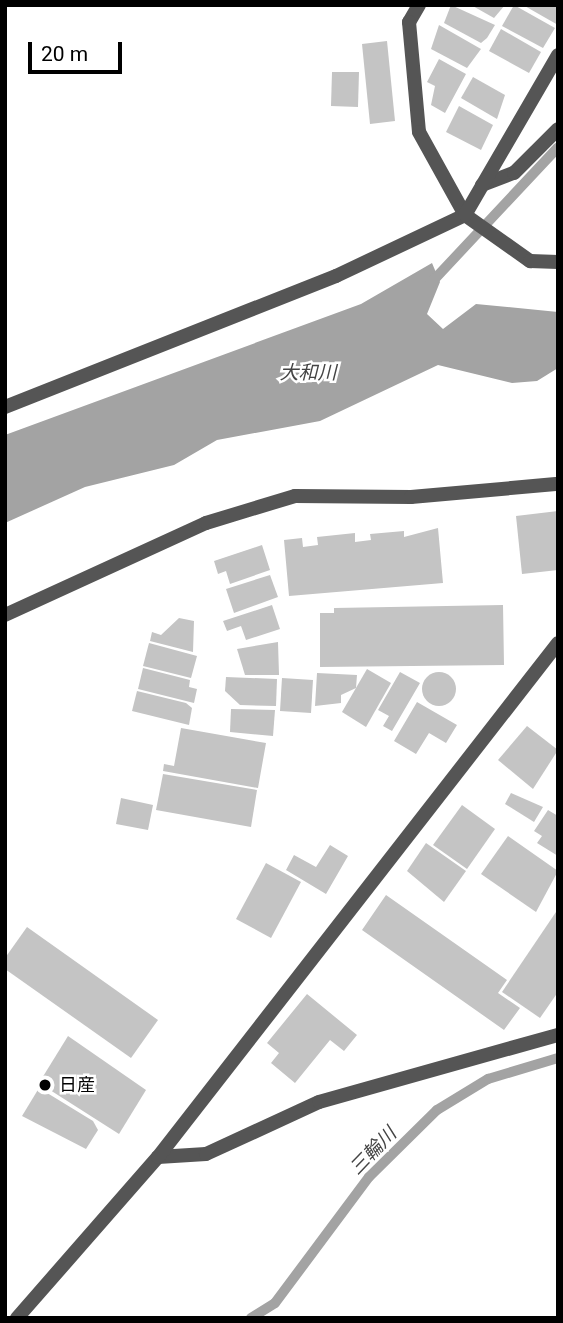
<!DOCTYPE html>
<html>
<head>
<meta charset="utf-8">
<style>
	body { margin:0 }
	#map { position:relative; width:563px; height:1323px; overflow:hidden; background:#fff; font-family:Roboto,"Noto Sans JP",sans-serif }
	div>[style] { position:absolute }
	.water>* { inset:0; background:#a3a3a3 }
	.stream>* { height:10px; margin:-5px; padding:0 5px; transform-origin:5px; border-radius:5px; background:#a3a3a3 }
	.building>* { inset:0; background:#c4c4c4 }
	.round { border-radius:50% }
	.minor>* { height:14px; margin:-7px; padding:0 7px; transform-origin:7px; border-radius:7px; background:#555 }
	.tertiary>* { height:14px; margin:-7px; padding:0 7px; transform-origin:7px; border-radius:7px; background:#555 }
	.dots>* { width:19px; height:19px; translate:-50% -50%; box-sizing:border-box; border:4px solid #fff; border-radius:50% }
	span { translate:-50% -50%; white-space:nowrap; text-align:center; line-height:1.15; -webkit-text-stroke:5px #fff; paint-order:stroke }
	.poi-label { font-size:18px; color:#000 }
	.left { translate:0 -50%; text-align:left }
	.water-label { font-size:19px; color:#444; font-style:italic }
	.frame { position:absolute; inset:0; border:7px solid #000; pointer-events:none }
	.scale { position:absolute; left:28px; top:42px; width:94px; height:32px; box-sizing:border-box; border:4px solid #000; border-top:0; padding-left:9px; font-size:21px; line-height:24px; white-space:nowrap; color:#000; -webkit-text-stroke:5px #fff; paint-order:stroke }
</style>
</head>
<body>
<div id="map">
	<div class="water">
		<div style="clip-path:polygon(432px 263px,440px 282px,427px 314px,443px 329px,476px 304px,558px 312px,558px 368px,537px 381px,512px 383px,438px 365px,320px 421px,217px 440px,174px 465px,85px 487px,5px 523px,5px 435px,361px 304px)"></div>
	</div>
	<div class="stream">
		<div style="left:430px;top:284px;width:187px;rotate:-46.9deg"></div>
		<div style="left:251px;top:1318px;width:28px;rotate:-32deg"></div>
		<div style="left:275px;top:1303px;width:157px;rotate:-53.3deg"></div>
		<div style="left:369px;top:1177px;width:95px;rotate:-44.6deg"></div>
		<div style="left:437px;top:1110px;width:60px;rotate:-31.3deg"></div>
		<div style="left:488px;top:1079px;width:73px;rotate:-16.7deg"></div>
	</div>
	<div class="building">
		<div style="clip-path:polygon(451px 5px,495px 25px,487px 38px,481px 43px,444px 23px)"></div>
		<div style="clip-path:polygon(471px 5px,505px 5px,494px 18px)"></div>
		<div style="clip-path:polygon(514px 5px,555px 28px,543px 48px,502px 26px)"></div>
		<div style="clip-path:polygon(523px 5px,558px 5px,558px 25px)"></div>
		<div style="clip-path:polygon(439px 25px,481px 49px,467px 68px,431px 49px)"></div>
		<div style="clip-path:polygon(501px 29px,541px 52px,529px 73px,489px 51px)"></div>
		<div style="clip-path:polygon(387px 41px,395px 121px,370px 124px,362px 44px)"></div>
		<div style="clip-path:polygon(439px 59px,466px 74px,445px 113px,431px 105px,435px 86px,427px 82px)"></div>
		<div style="clip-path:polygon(332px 72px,359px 72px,358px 107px,331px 106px)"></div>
		<div style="clip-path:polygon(473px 77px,505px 95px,497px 119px,461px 98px)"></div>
		<div style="clip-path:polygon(459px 106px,493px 125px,481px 150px,446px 132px)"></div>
		<div style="clip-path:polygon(558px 511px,558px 570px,522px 574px,516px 516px)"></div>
		<div style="clip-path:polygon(438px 528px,443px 583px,289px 596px,284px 540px,302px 538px,303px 547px,318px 545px,317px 537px,355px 533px,355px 542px,371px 540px,370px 534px,404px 531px,404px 537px)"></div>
		<div style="clip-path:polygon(262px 545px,270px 570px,230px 584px,226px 571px,218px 574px,214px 561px)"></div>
		<div style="clip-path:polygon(270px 575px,278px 597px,234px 613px,226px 589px)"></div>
		<div style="clip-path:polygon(272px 605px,280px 629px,246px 640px,241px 626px,227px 631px,223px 621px)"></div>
		<div style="clip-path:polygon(503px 605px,504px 665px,320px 667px,320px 613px,334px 613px,334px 608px)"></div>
		<div style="clip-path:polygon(179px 618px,194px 621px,193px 652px,150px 641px,152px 632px,161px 635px)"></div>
		<div style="clip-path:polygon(278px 642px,279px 675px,245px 675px,237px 649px)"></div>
		<div style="clip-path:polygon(149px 643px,197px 656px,191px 678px,143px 666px)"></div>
		<div style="clip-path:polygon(143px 668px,190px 680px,189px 687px,197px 689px,194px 703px,138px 689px)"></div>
		<div style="clip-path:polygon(367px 669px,391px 683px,366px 727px,342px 712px)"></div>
		<div style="clip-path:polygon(400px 672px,420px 683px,392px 731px,383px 726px,389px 716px,378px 710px)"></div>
		<div class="round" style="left:422px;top:672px;width:34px;height:34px"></div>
		<div style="clip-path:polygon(317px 673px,357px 675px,356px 688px,341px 695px,341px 703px,315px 706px)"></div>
		<div style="clip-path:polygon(226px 677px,277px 679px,276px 706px,240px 705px,225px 691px)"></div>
		<div style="clip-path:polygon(282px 678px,313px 680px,311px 713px,280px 711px)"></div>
		<div style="clip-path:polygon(137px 691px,186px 703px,192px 708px,189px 725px,132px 711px)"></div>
		<div style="clip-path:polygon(417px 702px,457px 725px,446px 743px,429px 733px,416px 754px,394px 741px)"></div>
		<div style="clip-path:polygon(231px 709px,275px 710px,273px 736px,230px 732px)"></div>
		<div style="clip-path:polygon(527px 726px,558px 750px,533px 789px,498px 760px)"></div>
		<div style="clip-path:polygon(181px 728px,266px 743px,258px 788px,163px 771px,164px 764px,174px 766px)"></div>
		<div style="clip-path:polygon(163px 774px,257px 790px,251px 827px,156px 810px)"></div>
		<div style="clip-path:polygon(511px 793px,543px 807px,534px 822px,505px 804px)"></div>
		<div style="clip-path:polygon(121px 798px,153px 805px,148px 830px,116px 824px)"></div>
		<div style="clip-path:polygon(462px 805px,495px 829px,467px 869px,433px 845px)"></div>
		<div style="clip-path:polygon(548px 810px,558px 816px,558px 856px,537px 843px,542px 836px,534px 831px)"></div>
		<div style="clip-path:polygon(508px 836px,558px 871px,536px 912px,481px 874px)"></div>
		<div style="clip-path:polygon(426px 843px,466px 871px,444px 902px,407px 871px)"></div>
		<div style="clip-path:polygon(330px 845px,348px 856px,326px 894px,286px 870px,294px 855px,316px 867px)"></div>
		<div style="clip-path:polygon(266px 863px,301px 882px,271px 938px,236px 919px)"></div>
		<div style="clip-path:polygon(386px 895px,507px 980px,498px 993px,520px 1008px,504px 1030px,362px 930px)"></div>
		<div style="clip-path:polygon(558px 909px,558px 992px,540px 1018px,502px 992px)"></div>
		<div style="clip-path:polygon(27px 927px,158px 1020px,131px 1058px,5px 969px,5px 958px)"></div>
		<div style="clip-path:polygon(307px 994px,357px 1035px,344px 1051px,330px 1040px,295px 1083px,271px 1063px,279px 1053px,267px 1043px)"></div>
		<div style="clip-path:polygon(68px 1036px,146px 1090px,119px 1134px,39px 1083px)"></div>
		<div style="clip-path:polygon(39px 1088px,93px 1121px,98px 1130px,86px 1149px,22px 1116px)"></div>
	</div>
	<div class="minor">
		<div style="left:419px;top:5px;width:20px;rotate:120deg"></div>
		<div style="left:409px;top:22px;width:110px;rotate:84.8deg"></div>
		<div style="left:419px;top:132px;width:95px;rotate:61deg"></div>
		<div style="left:465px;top:215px;width:80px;rotate:35.3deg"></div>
		<div style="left:530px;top:261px;width:28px;rotate:2deg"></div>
		<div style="left:482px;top:185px;width:34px;rotate:-21deg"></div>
		<div style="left:514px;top:173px;width:62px;rotate:-45deg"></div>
		<div style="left:5px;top:407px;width:356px;rotate:-21.6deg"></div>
		<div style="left:336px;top:276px;width:143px;rotate:-25.3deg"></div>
		<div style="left:465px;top:215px;width:185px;rotate:-59.8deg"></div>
		<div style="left:5px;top:615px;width:221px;rotate:-24.6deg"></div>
		<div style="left:206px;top:523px;width:93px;rotate:-16.9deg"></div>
		<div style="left:295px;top:496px;width:116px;rotate:0.5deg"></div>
		<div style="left:411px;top:497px;width:148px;rotate:-5.1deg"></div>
		<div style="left:158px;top:1157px;width:48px;rotate:-3.6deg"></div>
		<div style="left:206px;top:1154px;width:124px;rotate:-24.7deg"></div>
		<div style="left:319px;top:1102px;width:248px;rotate:-15.7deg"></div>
	</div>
	<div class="tertiary">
		<div style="left:17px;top:1318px;width:214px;rotate:-48.8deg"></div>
		<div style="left:158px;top:1157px;width:651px;rotate:-52.11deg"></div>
	</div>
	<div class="dots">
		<div style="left:45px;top:1085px;background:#000"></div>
	</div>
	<div class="poi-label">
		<span class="left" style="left:59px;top:1085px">日産</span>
	</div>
	<div class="water-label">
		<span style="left:308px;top:373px">大和川</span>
		<span style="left:373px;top:1151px;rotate:-46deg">三輪川</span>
	</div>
	<div class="frame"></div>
	<div class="scale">20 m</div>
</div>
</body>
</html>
